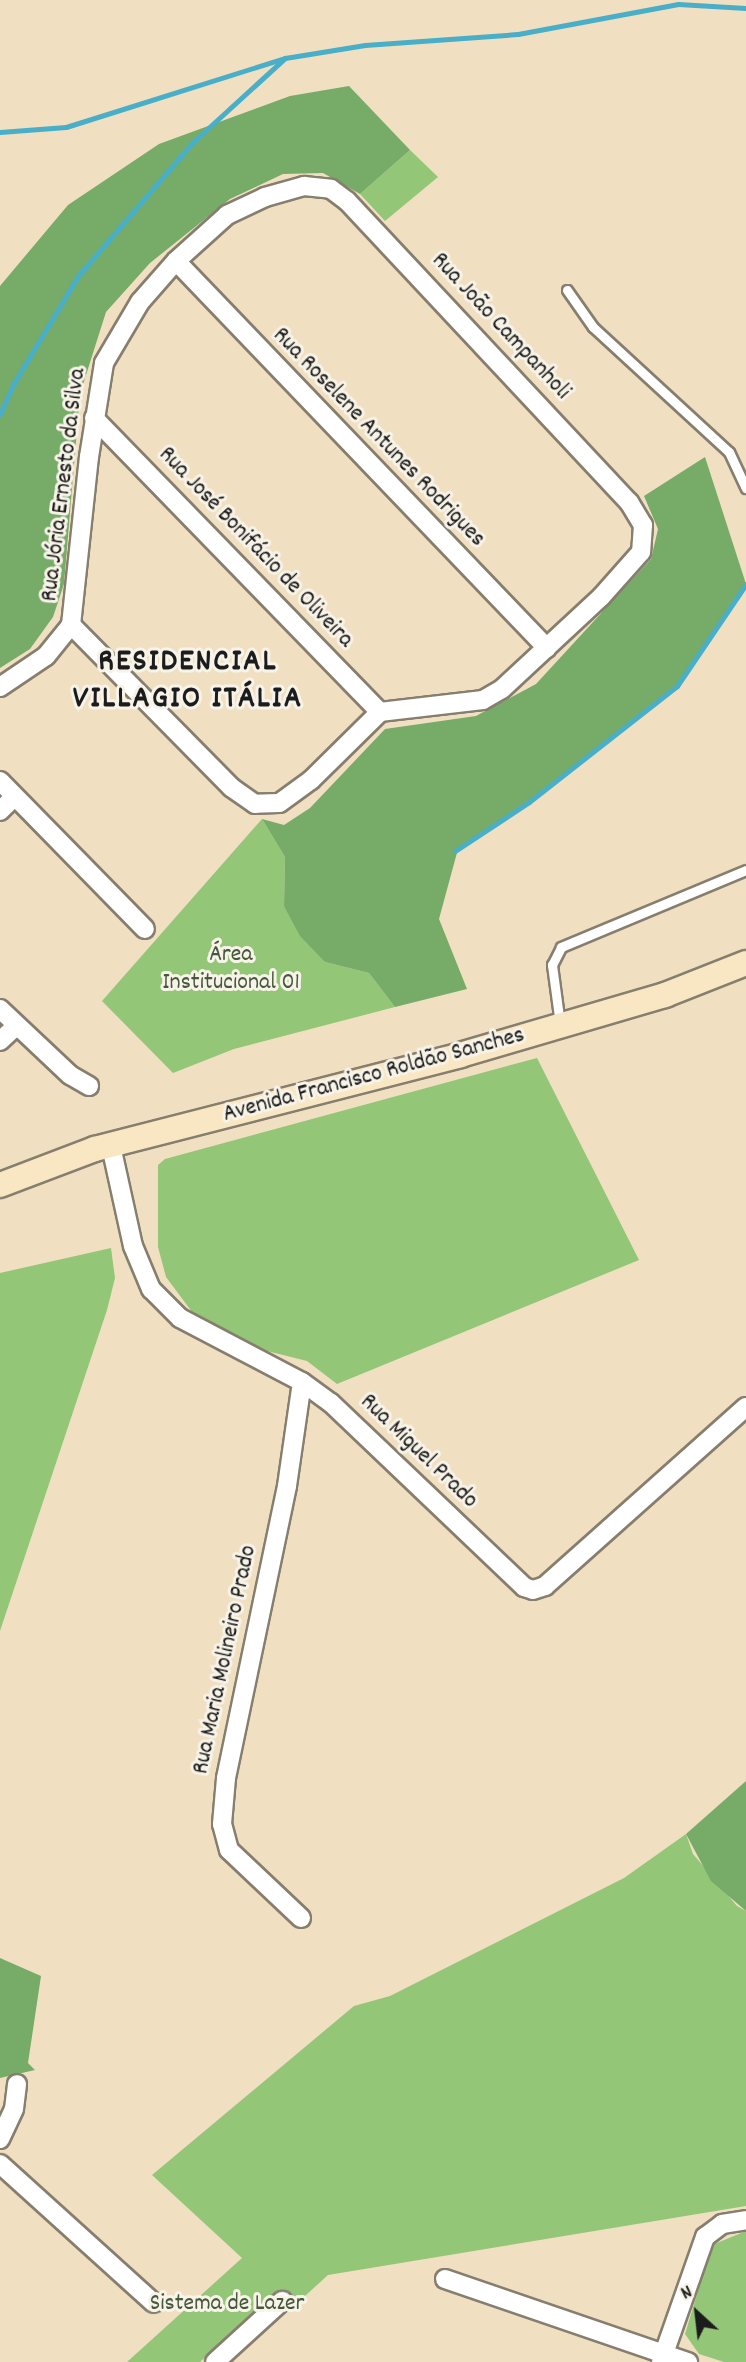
<!DOCTYPE html>
<html>
<head>
<meta charset="utf-8">
<style>
	body { margin:0 }
	#map { position:relative; width:746px; height:2362px; overflow:hidden; background:#f0e0c1; font-family:Dekko,sans-serif }
	div>[style] { position:absolute }
	.green>* { inset:0; background:#93c677 }
	.forest>* { inset:0; background:#76ab68 }
	.stream>* { height:5px; margin:-2.5px; padding:0 2.5px; transform-origin:2.5px; border-radius:2.5px; background:#49aec8 }
	.roads { filter:drop-shadow(2px 0 #867e6e) drop-shadow(-2px 0 #867e6e) drop-shadow(0 2px #867e6e) drop-shadow(0 -2px #867e6e) }
	.lane>* { height:9px; margin:-4.5px; padding:0 4.5px; transform-origin:4.5px; border-radius:4.5px; background:#fff }
	.street>* { height:18px; margin:-9px; padding:0 9px; transform-origin:9px; border-radius:9px; background:#fff }
	.secondary>* { height:24px; margin:-12px; padding:0 12px; transform-origin:12px; border-radius:12px; background:#f9e7c3 }
	span { translate:-50% -50%; white-space:nowrap; text-align:center; line-height:1.15; -webkit-text-stroke:6px #f7f3e8; paint-order:stroke }
	.street-label { font-size:24px; color:#1c1c1c }
	.park-label { font-size:24px; color:#46583c }
	.district-label { font-size:32px; color:#1c1c1c; font-weight:700; letter-spacing:2px }
	.north { position:absolute; left:662px; top:2278px; width:70px; height:70px; -webkit-text-stroke:5px #f7f3e8; paint-order:stroke; rotate:333deg; font-size:19px; font-weight:700; line-height:28px; text-align:center; color:#1c1c1c }
	.north::after { content:''; display:block; margin:auto; width:24px; height:32px; background:#1c1c1c; clip-path:polygon(50% 0,100% 100%,50% 72%,0 100%) }
</style>
</head>
<body>
<div id="map">
	<div class="green">
		<div style="clip-path:polygon(410px 150px,438px 177px,385px 221px,360px 194px)"></div>
		<div style="clip-path:polygon(262px 819px,285px 857px,284px 906px,325px 962px,369px 973px,395px 1007px,234px 1049px,173px 1073px,102px 1001px)"></div>
		<div style="clip-path:polygon(537px 1058px,639px 1260px,337px 1384px,307px 1361px,255px 1348px,195px 1316px,166px 1277px,158px 1247px,158px 1165px,165px 1159px)"></div>
		<div style="clip-path:polygon(111px 1248px,115px 1278px,107px 1310px,0 1631px,0 1273px)"></div>
		<div style="clip-path:polygon(686px 1834px,693px 1854px,737px 1906px,746px 1911px,746px 2206px,328px 2275px,294px 2306px,278px 2292px,200px 2362px,127px 2362px,242px 2258px,152px 2175px,354px 2006px,390px 1996px,624px 1878px)"></div>
		<div style="clip-path:polygon(746px 2231px,746px 2362px,724px 2362px,699px 2354px,685px 2334px,712px 2245px)"></div>
	</div>
	<div class="forest">
		<div style="clip-path:polygon(349px 86px,410px 150px,360px 194px,323px 173px,283px 174px,230px 199px,150px 263px,106px 312px,80px 394px,64px 584px,53px 617px,30px 649px,0 668px,0 286px,68px 205px,159px 144px,290px 96px)"></div>
		<div style="clip-path:polygon(705px 457px,746px 584px,677px 686px,529px 802px,458px 849px,439px 919px,467px 989px,395px 1007px,369px 973px,325px 962px,300px 936px,284px 906px,285px 857px,262px 819px,284px 825px,310px 808px,385px 729px,476px 716px,536px 684px,651px 559px,658px 529px,644px 496px)"></div>
		<div style="clip-path:polygon(746px 1781px,746px 1911px,711px 1881px,686px 1834px)"></div>
		<div style="clip-path:polygon(0 1958px,41px 1976px,28px 2063px,35px 2070px,0 2078px)"></div>
	</div>
	<div class="stream">
		<div style="left:0;top:132px;width:66px;rotate:-4.3deg"></div>
		<div style="left:66px;top:127px;width:230px;rotate:-17.5deg"></div>
		<div style="left:285px;top:58px;width:81px;rotate:-9.2deg"></div>
		<div style="left:365px;top:45px;width:153px;rotate:-4.1deg"></div>
		<div style="left:518px;top:34px;width:163px;rotate:-10.6deg"></div>
		<div style="left:678px;top:4px;width:68px;rotate:3.4deg"></div>
		<div style="left:0;top:414px;width:34px;rotate:-66deg"></div>
		<div style="left:14px;top:383px;width:125px;rotate:-59.1deg"></div>
		<div style="left:78px;top:276px;width:177px;rotate:-49.4deg"></div>
		<div style="left:193px;top:142px;width:123px;rotate:-42.4deg"></div>
		<div style="left:455px;top:851px;width:89px;rotate:-33.5deg"></div>
		<div style="left:529px;top:802px;width:188px;rotate:-38.1deg"></div>
		<div style="left:677px;top:686px;width:123px;rotate:-55.9deg"></div>
	</div>
	<div class="roads">
		<div class="lane">
			<div style="left:567px;top:290px;width:45px;rotate:54.9deg"></div>
			<div style="left:593px;top:327px;width:185px;rotate:42.6deg"></div>
			<div style="left:729px;top:452px;width:40px;rotate:65deg"></div>
			<div style="left:560px;top:1024px;width:60px;rotate:-97.7deg"></div>
			<div style="left:552px;top:965px;width:20px;rotate:-63deg"></div>
			<div style="left:561px;top:947px;width:200px;rotate:-22.6deg"></div>
		</div>
		<div class="street">
			<div style="left:176px;top:261px;width:536px;rotate:46.21deg"></div>
			<div style="left:94px;top:418px;width:410px;rotate:45.8deg"></div>
			<div style="left:0;top:687px;width:55px;rotate:-34deg"></div>
			<div style="left:46px;top:656px;width:40px;rotate:-51deg"></div>
			<div style="left:71px;top:625px;width:169px;rotate:-83.9deg"></div>
			<div style="left:89px;top:457px;width:95px;rotate:-80.9deg"></div>
			<div style="left:104px;top:363px;width:71px;rotate:-59.5deg"></div>
			<div style="left:140px;top:302px;width:55px;rotate:-48.7deg"></div>
			<div style="left:176px;top:261px;width:69px;rotate:-42deg"></div>
			<div style="left:227px;top:215px;width:42px;rotate:-25.3deg"></div>
			<div style="left:265px;top:197px;width:41px;rotate:-15.8deg"></div>
			<div style="left:304px;top:186px;width:27px;rotate:6deg"></div>
			<div style="left:331px;top:189px;width:20px;rotate:37deg"></div>
			<div style="left:347px;top:201px;width:412px;rotate:46.9deg"></div>
			<div style="left:629px;top:502px;width:27px;rotate:59deg"></div>
			<div style="left:643px;top:525px;width:27px;rotate:94deg"></div>
			<div style="left:641px;top:552px;width:60px;rotate:131.6deg"></div>
			<div style="left:601px;top:597px;width:135px;rotate:137.1deg"></div>
			<div style="left:502px;top:689px;width:22px;rotate:150deg"></div>
			<div style="left:483px;top:700px;width:104px;rotate:173.4deg"></div>
			<div style="left:380px;top:712px;width:97px;rotate:135.4deg"></div>
			<div style="left:311px;top:780px;width:39px;rotate:144deg"></div>
			<div style="left:279px;top:803px;width:24px;rotate:178deg"></div>
			<div style="left:255px;top:804px;width:29px;rotate:-145deg"></div>
			<div style="left:231px;top:787px;width:228px;rotate:-134.6deg"></div>
			<div style="left:0;top:781px;width:207px;rotate:45.6deg"></div>
			<div style="left:0;top:811px;width:20px;rotate:-45deg"></div>
			<div style="left:0;top:1009px;width:96px;rotate:43.3deg"></div>
			<div style="left:70px;top:1075px;width:22px;rotate:30deg"></div>
			<div style="left:0;top:1041px;width:22px;rotate:-43deg"></div>
			<div style="left:111px;top:1146px;width:102px;rotate:77.6deg"></div>
			<div style="left:133px;top:1246px;width:47px;rotate:67.3deg"></div>
			<div style="left:151px;top:1289px;width:41px;rotate:45deg"></div>
			<div style="left:180px;top:1318px;width:138px;rotate:27.7deg"></div>
			<div style="left:302px;top:1382px;width:36px;rotate:36deg"></div>
			<div style="left:331px;top:1403px;width:267px;rotate:43.6deg"></div>
			<div style="left:524px;top:1587px;width:9px;rotate:18deg"></div>
			<div style="left:533px;top:1590px;width:13px;rotate:-18deg"></div>
			<div style="left:545px;top:1586px;width:269px;rotate:-41.7deg"></div>
			<div style="left:301px;top:1918px;width:99px;rotate:-136.6deg"></div>
			<div style="left:229px;top:1850px;width:27px;rotate:-105deg"></div>
			<div style="left:222px;top:1824px;width:46px;rotate:-85deg"></div>
			<div style="left:226px;top:1778px;width:298px;rotate:-78.2deg"></div>
			<div style="left:287px;top:1486px;width:105px;rotate:-81.8deg"></div>
			<div style="left:0;top:2139px;width:33px;rotate:-65deg"></div>
			<div style="left:14px;top:2109px;width:25px;rotate:-83deg"></div>
			<div style="left:0;top:2164px;width:207px;rotate:42.1deg"></div>
			<div style="left:445px;top:2279px;width:257px;rotate:18.9deg"></div>
			<div style="left:215px;top:2362px;width:91px;rotate:-42.3deg"></div>
			<div style="left:661px;top:2362px;width:133px;rotate:-70.6deg"></div>
			<div style="left:705px;top:2237px;width:21px;rotate:-37deg"></div>
			<div style="left:722px;top:2224px;width:24px;rotate:-9deg"></div>
		</div>
		<div class="secondary">
			<div style="left:0;top:1185px;width:102px;rotate:-20.8deg"></div>
			<div style="left:95px;top:1149px;width:377px;rotate:-14.4deg"></div>
			<div style="left:460px;top:1055px;width:214px;rotate:-16.3deg"></div>
			<div style="left:665px;top:995px;width:87px;rotate:-21.6deg"></div>
		</div>
	</div>
	<div class="street-label">
		<span style="left:500px;top:327px;rotate:47deg">Rua João Campanholi</span>
		<span style="left:378px;top:438px;rotate:46deg">Rua Roselene Antunes Rodrigues</span>
		<span style="left:65px;top:485px;rotate:-83deg">Rua Jória Ernesto da Silva</span>
		<span style="left:255px;top:548px;rotate:46deg">Rua José Bonifácio de Oliveira</span>
		<span style="left:374px;top:1076px;rotate:-15deg">Avenida Francisco Roldão Sanches</span>
		<span style="left:418px;top:1452px;rotate:44deg">Rua Miguel Prado</span>
		<span style="left:226px;top:1660px;rotate:-78deg">Rua Maria Molineiro Prado</span>
	</div>
	<div class="park-label">
		<span style="left:231px;top:970px">Área<br>Institucional 01</span>
		<span style="left:227px;top:2305px">Sistema de Lazer</span>
	</div>
	<div class="district-label">
		<span style="left:188px;top:682px">RESIDENCIAL<br>VILLAGIO ITÁLIA</span>
	</div>
	<div class="north">N</div>
</div>
</body>
</html>
